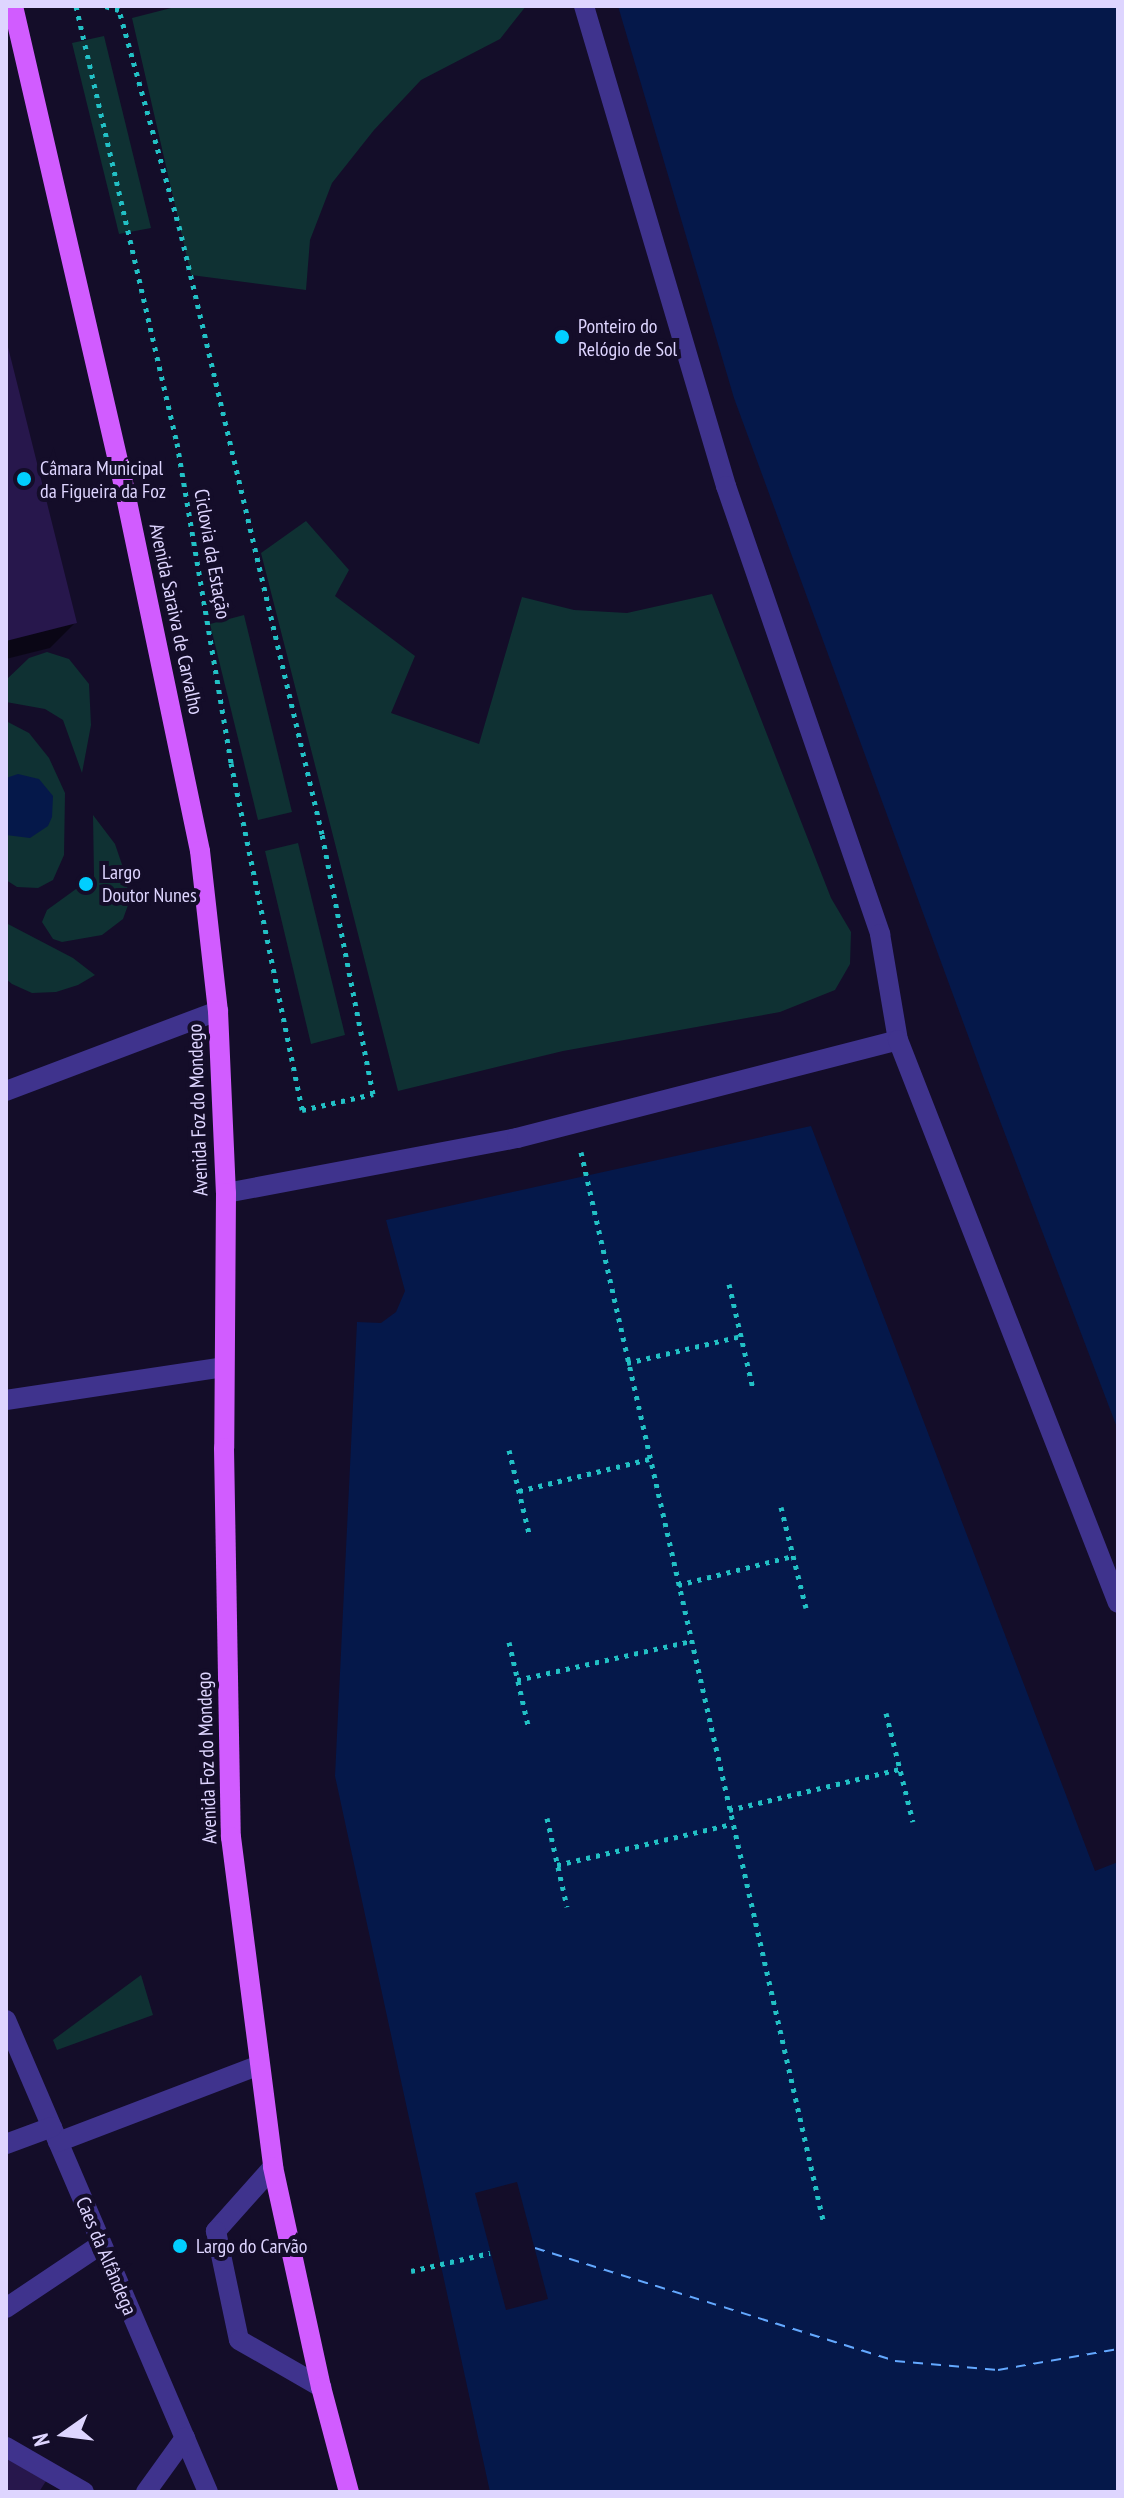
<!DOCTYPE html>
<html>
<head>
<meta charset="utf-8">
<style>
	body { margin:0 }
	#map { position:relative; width:1124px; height:2498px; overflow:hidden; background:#140d29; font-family:"PT Sans Narrow",sans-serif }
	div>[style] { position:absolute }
	.green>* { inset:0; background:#0f3133 }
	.water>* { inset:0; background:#05184a }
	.pier>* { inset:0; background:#140d29 }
	.shadow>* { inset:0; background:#0007 }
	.ferry>* { height:2px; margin-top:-1px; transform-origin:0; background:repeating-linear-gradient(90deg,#63a8ff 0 10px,transparent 0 18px) }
	.building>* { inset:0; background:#27174c }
	.path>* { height:5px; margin-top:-2.5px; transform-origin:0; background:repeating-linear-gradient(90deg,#22c0c5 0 4px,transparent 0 10px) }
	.minor>* { height:20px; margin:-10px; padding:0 10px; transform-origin:10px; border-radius:10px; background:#3f338d }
	.major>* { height:20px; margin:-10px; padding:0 10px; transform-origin:10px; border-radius:10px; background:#d15cff }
	.dots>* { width:22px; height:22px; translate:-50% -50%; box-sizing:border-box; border:4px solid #140d29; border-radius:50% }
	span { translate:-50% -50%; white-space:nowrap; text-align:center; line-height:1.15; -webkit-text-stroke:8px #140d29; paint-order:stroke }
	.poi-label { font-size:20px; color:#ded5ff }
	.left { translate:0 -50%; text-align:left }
	.street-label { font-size:20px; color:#ded5ff }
	.frame { position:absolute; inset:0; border:8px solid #ded5ff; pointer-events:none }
	.north { position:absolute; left:24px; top:2394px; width:80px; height:80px; -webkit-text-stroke:6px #140d29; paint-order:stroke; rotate:256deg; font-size:22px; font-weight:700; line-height:32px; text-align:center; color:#ded5ff }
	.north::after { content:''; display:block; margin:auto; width:28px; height:36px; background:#ded5ff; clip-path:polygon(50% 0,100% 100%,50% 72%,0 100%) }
</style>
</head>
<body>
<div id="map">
	<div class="green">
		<div style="clip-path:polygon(179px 6px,526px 6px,500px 39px,421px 80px,374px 130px,332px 183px,310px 240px,306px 290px,191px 275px,132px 18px)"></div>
		<div style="clip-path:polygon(104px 36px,151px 228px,119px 234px,72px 43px)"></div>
		<div style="clip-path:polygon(306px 521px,349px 570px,335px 596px,415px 656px,391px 713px,479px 744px,522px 597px,574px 610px,627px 613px,712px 594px,831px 898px,851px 932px,850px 964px,835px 990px,780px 1012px,563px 1051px,398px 1091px,261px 553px)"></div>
		<div style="clip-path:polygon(244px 615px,292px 812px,258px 820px,210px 624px)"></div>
		<div style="clip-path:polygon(47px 652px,69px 659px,89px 684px,91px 725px,82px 773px,63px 720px,45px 709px,6px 702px,6px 680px,29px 658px)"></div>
		<div style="clip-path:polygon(6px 721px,29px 733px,49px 758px,65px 793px,64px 855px,53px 880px,38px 888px,17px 887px,6px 880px)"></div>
		<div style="clip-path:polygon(93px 815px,115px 844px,132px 894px,123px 919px,102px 935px,62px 942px,53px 939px,42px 922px,47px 910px,94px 876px)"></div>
		<div style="clip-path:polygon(298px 843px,345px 1035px,311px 1044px,265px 851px)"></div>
		<div style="clip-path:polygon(6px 923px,73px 958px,95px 975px,78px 985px,56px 992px,32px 993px,12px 984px,6px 979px)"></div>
		<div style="clip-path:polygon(141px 1975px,153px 2015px,57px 2050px,53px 2040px)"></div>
	</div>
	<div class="water">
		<div style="clip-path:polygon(618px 6px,1118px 6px,1118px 1430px,984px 1079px,734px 398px)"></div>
		<div style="clip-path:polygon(18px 774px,39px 779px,53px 796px,52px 817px,48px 826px,30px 838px,6px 835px,6px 778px)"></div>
		<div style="clip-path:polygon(811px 1126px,1095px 1871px,1118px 1862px,1118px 2492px,490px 2492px,335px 1776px,357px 1322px,381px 1323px,396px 1312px,405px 1291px,386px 1220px)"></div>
	</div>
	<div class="pier">
		<div style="clip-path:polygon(517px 2182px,548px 2299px,506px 2310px,475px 2193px)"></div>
	</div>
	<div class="shadow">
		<div style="clip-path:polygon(6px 342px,75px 623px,50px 648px,6px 659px)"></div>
	</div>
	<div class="ferry">
		<div style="left:535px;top:2248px;width:377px;rotate:17.4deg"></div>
		<div style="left:895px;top:2361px;width:103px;rotate:5deg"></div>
		<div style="left:998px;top:2370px;width:122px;rotate:-9.9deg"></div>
	</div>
	<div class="building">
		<div style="clip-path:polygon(6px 339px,77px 623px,6px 641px)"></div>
		<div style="clip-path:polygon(6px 2457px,46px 2481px,39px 2492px,6px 2492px)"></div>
	</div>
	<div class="path">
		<div style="left:76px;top:6px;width:449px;rotate:77deg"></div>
		<div style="left:177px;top:443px;width:325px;rotate:80.4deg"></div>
		<div style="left:231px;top:763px;width:354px;rotate:78.4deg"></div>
		<div style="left:302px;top:1110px;width:73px;rotate:-12.7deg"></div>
		<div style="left:373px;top:1094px;width:265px;rotate:-101.1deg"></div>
		<div style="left:322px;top:834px;width:620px;rotate:-103.23deg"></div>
		<div style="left:180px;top:230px;width:228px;rotate:-105.5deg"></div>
		<div style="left:119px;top:10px;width:15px;rotate:-164deg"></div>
		<div style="left:581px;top:1152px;width:1095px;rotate:77.23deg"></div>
		<div style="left:729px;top:1284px;width:108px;rotate:77.1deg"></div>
		<div style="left:627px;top:1363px;width:117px;rotate:-13.3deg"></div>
		<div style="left:509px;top:1450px;width:85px;rotate:76.5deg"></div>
		<div style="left:519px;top:1491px;width:134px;rotate:-13.8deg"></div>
		<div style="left:781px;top:1507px;width:104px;rotate:76.1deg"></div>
		<div style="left:678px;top:1585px;width:119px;rotate:-14.2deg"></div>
		<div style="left:509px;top:1642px;width:85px;rotate:77.1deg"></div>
		<div style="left:517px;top:1680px;width:178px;rotate:-12.6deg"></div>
		<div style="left:886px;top:1713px;width:112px;rotate:76.1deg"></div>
		<div style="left:729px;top:1810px;width:176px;rotate:-13.5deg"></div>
		<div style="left:547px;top:1818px;width:91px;rotate:77.3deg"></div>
		<div style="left:557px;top:1865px;width:180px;rotate:-13.2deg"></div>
		<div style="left:411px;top:2271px;width:81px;rotate:-12.8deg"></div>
	</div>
	<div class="minor">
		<div style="left:584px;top:6px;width:501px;rotate:73.52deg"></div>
		<div style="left:726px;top:486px;width:474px;rotate:71deg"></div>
		<div style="left:880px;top:934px;width:108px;rotate:80.4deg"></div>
		<div style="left:6px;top:1091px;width:227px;rotate:-20.7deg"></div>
		<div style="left:226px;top:1193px;width:296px;rotate:-10.7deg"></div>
		<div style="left:517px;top:1138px;width:393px;rotate:-14.4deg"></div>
		<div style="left:898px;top:1040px;width:604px;rotate:68.66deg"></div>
		<div style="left:6px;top:1400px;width:220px;rotate:-8.6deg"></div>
		<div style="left:6px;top:2020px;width:513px;rotate:66.83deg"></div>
		<div style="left:58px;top:2142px;width:213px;rotate:-20.9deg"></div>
		<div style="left:6px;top:2144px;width:49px;rotate:-20.3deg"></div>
		<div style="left:273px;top:2167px;width:86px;rotate:131.7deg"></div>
		<div style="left:216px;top:2231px;width:111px;rotate:78.1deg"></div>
		<div style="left:239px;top:2340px;width:95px;rotate:29.8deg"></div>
		<div style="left:6px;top:2308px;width:113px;rotate:-33.8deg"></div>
		<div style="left:6px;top:2447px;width:90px;rotate:30deg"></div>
		<div style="left:146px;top:2492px;width:67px;rotate:-54.2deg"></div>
	</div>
	<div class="major">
		<div style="left:13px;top:6px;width:474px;rotate:77deg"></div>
		<div style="left:120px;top:468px;width:391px;rotate:78.2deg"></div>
		<div style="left:200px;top:851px;width:161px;rotate:83.6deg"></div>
		<div style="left:218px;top:1011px;width:182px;rotate:87.5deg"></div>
		<div style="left:226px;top:1193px;width:255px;rotate:90.4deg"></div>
		<div style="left:224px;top:1448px;width:389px;rotate:89deg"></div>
		<div style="left:231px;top:1837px;width:333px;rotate:82.7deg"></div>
		<div style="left:273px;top:2167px;width:225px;rotate:77.7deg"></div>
		<div style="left:321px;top:2387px;width:109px;rotate:75.1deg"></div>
	</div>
	<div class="dots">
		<div style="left:562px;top:337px;background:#01ceff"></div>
		<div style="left:24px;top:479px;background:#01ceff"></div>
		<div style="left:86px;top:884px;background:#01ceff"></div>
		<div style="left:180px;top:2246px;background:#01ceff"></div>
	</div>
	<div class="poi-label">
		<span class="left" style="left:578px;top:338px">Ponteiro do<br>Relógio de Sol</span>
		<span class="left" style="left:40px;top:480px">Câmara Municipal<br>da Figueira da Foz</span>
		<span class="left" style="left:102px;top:884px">Largo<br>Doutor Nunes</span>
		<span class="left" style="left:196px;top:2246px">Largo do Carvão</span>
	</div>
	<div class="street-label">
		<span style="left:212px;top:554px;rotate:80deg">Ciclovia da Estação</span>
		<span style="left:176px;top:619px;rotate:78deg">Avenida Saraiva de Carvalho</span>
		<span style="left:198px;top:1110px;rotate:-92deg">Avenida Foz do Mondego</span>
		<span style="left:207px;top:1758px;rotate:-92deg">Avenida Foz do Mondego</span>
		<span style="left:106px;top:2256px;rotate:67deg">Caes da Alfândega</span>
	</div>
	<div class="frame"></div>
	<div class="north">N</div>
</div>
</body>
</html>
